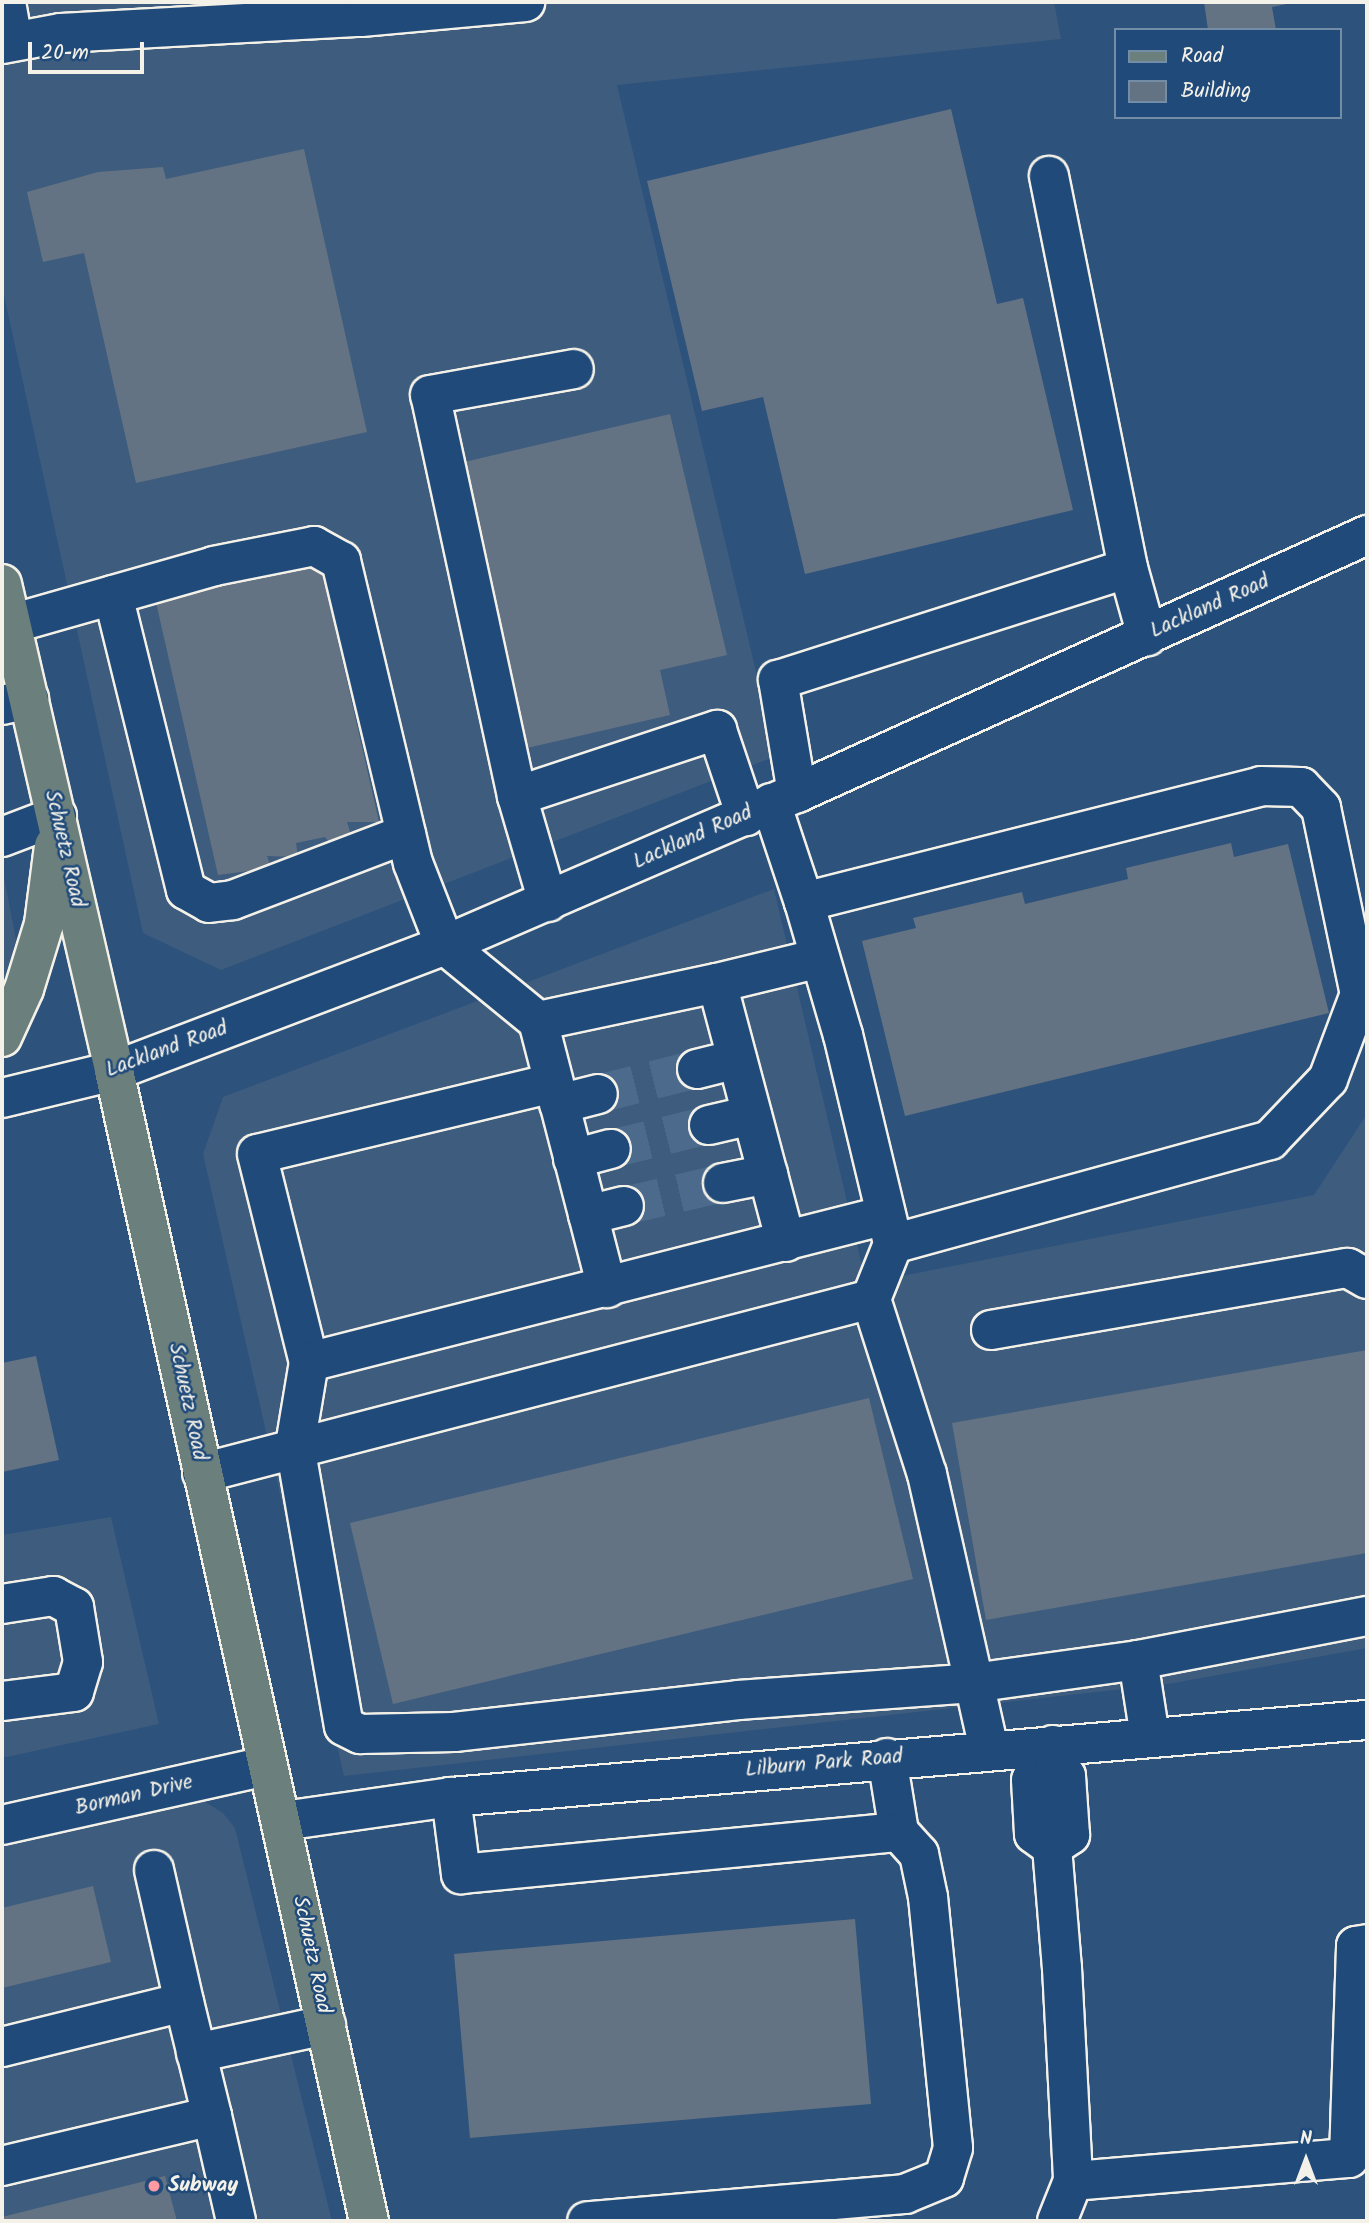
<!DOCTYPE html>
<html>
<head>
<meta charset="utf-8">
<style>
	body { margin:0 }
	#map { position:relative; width:1369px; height:2223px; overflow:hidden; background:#2d527c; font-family:Kalam,sans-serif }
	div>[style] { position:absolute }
	.built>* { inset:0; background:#3e5c7e }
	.building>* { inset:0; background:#647383 }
	.minor-tunnel>* { height:38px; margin-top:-19px; transform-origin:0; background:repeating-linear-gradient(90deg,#4b6a8c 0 38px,transparent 0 57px) }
	.roads { filter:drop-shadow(2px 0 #f4f1e8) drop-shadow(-2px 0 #f4f1e8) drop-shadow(0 2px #f4f1e8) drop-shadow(0 -2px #f4f1e8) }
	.minor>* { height:38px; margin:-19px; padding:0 19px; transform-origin:19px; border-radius:19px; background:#1f4a7a }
	.major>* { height:38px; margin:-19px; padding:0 19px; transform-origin:19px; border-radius:19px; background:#6b7f7c }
	.dots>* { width:19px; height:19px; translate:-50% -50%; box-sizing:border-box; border:4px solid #1f4a7a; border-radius:50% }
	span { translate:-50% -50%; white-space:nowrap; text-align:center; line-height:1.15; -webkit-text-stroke:5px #1f4a7a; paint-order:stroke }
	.street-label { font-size:21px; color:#f4f1e8 }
	.poi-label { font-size:21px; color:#f4f1e8; font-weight:700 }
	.left { translate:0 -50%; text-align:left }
	.frame { position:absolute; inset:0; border:4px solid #f4f1e8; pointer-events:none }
	.legend { position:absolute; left:1114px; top:28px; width:228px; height:91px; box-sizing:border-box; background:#1f4a7a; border:2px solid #748da6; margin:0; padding:9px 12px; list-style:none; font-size:21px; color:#f4f1e8 }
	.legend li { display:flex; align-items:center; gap:14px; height:35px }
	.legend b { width:35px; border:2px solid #748da6 }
	.north { position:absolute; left:1271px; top:2125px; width:70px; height:70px; -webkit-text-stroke:5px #1f4a7a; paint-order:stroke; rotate:0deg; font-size:19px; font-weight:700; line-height:28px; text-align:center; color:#f4f1e8 }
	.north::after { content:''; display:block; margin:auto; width:24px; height:32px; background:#f4f1e8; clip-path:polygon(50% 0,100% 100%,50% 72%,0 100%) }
	.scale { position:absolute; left:28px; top:42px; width:116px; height:32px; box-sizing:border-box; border:4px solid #f4f1e8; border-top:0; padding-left:9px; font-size:21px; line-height:24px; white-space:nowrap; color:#f4f1e8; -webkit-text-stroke:5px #1f4a7a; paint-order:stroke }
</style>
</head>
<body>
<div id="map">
	<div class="built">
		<div style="clip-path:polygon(2px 2px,1054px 2px,1061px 39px,617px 85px,776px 756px,221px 970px,143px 933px,2px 286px)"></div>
		<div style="clip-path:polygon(2px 866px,16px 940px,2px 995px)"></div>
		<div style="clip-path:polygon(774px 889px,866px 1283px,1314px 1195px,1367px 1114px,1367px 1648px,1168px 1684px,344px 1776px,203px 1154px,223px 1097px)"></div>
		<div style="clip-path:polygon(111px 1517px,159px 1724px,2px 1758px,2px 1535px)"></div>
		<div style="clip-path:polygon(202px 1800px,223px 1813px,235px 1828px,332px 2221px,2px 2221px,2px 1843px)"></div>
	</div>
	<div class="building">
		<div style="clip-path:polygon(1204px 2px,1292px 2px,1292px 3px,1272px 7px,1276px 30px,1208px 30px)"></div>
		<div style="clip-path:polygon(951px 109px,997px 304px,1023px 298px,1073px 510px,805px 574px,763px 397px,702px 411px,647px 181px)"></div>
		<div style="clip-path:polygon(304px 149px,367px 432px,136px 483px,84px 253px,43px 262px,27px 192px,98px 172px,163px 167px,166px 179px)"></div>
		<div style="clip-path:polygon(670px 414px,727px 655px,660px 670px,670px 715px,527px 748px,460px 463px)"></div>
		<div style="clip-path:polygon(306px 561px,322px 571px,379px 822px,347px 822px,352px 838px,329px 842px,325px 837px,296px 843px,298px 857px,267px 856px,271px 868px,218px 875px,155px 598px)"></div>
		<div style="clip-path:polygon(1231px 843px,1234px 857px,1288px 844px,1329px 1013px,905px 1116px,862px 941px,916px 928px,913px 918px,1022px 892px,1025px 904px,1128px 879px,1126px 868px)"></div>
		<div style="clip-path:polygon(1367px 1350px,1367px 1553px,986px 1620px,952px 1423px)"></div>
		<div style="clip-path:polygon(36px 1356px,59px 1460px,2px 1472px,2px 1363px)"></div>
		<div style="clip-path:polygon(869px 1398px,913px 1579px,393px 1704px,350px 1523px)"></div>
		<div style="clip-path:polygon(93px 1886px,111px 1962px,2px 1988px,2px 1908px)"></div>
		<div style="clip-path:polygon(855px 1919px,871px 2104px,470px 2138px,454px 1954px)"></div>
		<div style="clip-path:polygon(165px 2176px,177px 2221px,2px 2221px,2px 2217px)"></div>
	</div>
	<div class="minor-tunnel">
		<div style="left:598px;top:1094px;width:102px;rotate:-14.2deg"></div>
		<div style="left:611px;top:1149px;width:101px;rotate:-13.8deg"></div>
		<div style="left:624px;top:1206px;width:102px;rotate:-13.1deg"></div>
	</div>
	<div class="roads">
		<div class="minor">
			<div style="left:6px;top:2px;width:40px;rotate:80deg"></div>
			<div style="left:2px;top:44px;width:60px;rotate:-10.6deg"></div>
			<div style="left:61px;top:33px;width:300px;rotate:-3.1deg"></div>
			<div style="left:361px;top:17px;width:165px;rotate:-5.2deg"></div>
			<div style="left:1128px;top:568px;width:71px;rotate:74.4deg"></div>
			<div style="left:113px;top:595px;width:304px;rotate:76.1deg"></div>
			<div style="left:186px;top:890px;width:26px;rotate:29deg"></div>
			<div style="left:209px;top:903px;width:24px;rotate:-7deg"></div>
			<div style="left:233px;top:900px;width:185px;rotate:-20.9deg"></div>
			<div style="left:11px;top:624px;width:211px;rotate:-15.9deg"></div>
			<div style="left:214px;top:566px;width:102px;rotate:-11.3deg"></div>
			<div style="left:314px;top:546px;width:31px;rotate:29deg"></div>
			<div style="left:341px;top:561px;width:310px;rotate:76.6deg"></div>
			<div style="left:413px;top:863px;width:88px;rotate:68.7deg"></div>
			<div style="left:445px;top:945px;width:120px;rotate:39.3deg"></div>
			<div style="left:538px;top:1021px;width:183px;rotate:-12deg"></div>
			<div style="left:717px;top:983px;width:106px;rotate:-13.6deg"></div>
			<div style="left:2px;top:705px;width:28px;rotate:-13deg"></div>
			<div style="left:797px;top:793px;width:115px;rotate:-99.5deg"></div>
			<div style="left:778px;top:680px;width:367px;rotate:-17.7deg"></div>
			<div style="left:1128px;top:568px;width:400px;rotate:-101.4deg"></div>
			<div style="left:517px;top:796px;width:211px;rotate:-18.3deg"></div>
			<div style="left:717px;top:730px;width:91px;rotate:71.4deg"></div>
			<div style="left:771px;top:803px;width:104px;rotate:71.6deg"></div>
			<div style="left:804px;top:902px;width:139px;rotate:73.7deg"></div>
			<div style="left:843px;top:1035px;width:215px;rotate:76.5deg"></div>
			<div style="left:893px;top:1244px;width:59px;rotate:111.8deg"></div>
			<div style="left:2px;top:837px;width:59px;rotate:-20.9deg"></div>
			<div style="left:548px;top:902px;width:110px;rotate:-106.3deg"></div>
			<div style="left:517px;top:796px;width:410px;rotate:-102.2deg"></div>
			<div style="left:430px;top:395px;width:146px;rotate:-10.2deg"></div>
			<div style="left:804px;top:902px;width:471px;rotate:-14.2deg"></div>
			<div style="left:1261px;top:786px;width:40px;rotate:1.4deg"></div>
			<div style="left:1301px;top:787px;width:29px;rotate:46deg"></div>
			<div style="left:1321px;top:808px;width:190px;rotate:78.2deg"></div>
			<div style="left:1360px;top:994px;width:91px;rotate:110.6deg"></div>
			<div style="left:1328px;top:1079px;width:84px;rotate:133.6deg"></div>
			<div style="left:1270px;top:1140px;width:391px;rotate:164.6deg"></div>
			<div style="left:717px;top:983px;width:268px;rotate:75.1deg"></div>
			<div style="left:538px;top:1021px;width:276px;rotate:75.5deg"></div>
			<div style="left:697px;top:1069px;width:41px;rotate:-14deg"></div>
			<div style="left:553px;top:1083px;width:304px;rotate:166.5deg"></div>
			<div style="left:257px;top:1154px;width:214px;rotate:76deg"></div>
			<div style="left:309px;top:1362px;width:595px;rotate:-14.29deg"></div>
			<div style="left:2px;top:1098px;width:115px;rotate:-13.6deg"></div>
			<div style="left:114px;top:1071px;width:354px;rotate:-20.8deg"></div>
			<div style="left:445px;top:945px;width:383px;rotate:-23.4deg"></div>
			<div style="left:797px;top:793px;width:626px;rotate:-24.35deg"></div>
			<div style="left:559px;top:1104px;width:40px;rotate:-14.4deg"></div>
			<div style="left:709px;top:1125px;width:44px;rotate:-13.1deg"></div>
			<div style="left:573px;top:1159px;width:39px;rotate:-15deg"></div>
			<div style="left:723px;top:1183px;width:46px;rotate:-11.3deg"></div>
			<div style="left:588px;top:1215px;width:37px;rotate:-14deg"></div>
			<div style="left:991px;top:1330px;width:362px;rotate:-9.9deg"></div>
			<div style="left:1348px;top:1268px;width:22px;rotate:30deg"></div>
			<div style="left:309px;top:1362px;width:85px;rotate:99.5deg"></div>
			<div style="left:295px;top:1446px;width:284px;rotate:80.1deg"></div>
			<div style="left:344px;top:1726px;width:18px;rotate:27deg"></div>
			<div style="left:360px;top:1734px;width:94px;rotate:-1.2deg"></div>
			<div style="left:454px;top:1732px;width:286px;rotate:-6.4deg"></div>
			<div style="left:738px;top:1700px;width:236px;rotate:-4.1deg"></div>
			<div style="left:973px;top:1683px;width:167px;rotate:-7.9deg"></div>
			<div style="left:1138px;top:1660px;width:233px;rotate:-10.9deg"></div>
			<div style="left:202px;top:1473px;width:691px;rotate:-14.58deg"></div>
			<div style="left:871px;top:1299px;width:184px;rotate:72.3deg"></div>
			<div style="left:927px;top:1474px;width:283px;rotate:77.3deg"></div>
			<div style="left:2px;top:1604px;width:52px;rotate:-8.9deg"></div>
			<div style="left:53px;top:1596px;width:24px;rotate:28deg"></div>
			<div style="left:74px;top:1607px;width:56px;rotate:80.7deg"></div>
			<div style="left:83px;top:1662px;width:31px;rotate:107deg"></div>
			<div style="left:74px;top:1692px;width:73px;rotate:172.9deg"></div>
			<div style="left:1138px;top:1660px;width:78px;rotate:81.1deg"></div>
			<div style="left:887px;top:1758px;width:75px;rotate:80.8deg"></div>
			<div style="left:1054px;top:1760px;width:30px;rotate:139deg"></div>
			<div style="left:1031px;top:1780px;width:54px;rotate:86.8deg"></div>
			<div style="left:1034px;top:1834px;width:22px;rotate:36deg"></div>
			<div style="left:1052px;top:1847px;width:121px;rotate:85.3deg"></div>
			<div style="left:1062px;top:1968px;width:213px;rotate:87deg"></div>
			<div style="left:1073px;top:2181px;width:43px;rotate:111.8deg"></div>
			<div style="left:451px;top:1797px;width:78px;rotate:82.6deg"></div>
			<div style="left:461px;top:1874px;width:440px;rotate:-5.5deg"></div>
			<div style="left:899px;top:1832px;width:30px;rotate:48deg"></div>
			<div style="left:919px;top:1854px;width:44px;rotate:78.2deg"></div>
			<div style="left:928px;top:1897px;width:252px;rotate:84.3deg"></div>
			<div style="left:953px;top:2148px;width:31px;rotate:107deg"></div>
			<div style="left:944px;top:2178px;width:42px;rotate:157.7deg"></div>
			<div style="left:905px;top:2194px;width:319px;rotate:175.1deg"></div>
			<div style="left:283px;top:1821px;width:170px;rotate:-8.1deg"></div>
			<div style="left:451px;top:1797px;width:919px;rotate:-4.81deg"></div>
			<div style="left:2px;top:1825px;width:271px;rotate:-12.6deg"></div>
			<div style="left:1052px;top:1847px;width:22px;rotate:-34deg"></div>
			<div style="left:1070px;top:1835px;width:59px;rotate:-93.9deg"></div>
			<div style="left:1066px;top:1776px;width:20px;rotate:-127deg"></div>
			<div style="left:1054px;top:1760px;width:15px;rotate:-94deg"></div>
			<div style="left:154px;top:1870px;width:135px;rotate:77.2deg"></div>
			<div style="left:2px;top:2047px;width:187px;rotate:-13.9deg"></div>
			<div style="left:184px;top:2002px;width:117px;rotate:76.2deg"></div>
			<div style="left:212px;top:2116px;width:216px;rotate:166.6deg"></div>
			<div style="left:196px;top:2053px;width:133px;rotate:-12.2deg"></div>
			<div style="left:212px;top:2116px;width:108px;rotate:77.1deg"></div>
			<div style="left:1073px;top:2181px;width:277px;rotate:-4.8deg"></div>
			<div style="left:1349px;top:2158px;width:212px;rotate:-88.1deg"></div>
			<div style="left:1356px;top:1946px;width:11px;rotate:-10deg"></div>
		</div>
		<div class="major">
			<div style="left:2px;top:584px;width:500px;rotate:77deg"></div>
			<div style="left:114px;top:1071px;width:1178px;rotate:77.5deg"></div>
			<div style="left:2px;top:1037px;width:53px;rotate:-65.4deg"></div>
			<div style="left:24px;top:989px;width:68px;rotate:-72.9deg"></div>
			<div style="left:44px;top:924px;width:79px;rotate:-82.7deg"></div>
		</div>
	</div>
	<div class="dots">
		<div style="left:154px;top:2186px;background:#ff9aa2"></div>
	</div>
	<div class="street-label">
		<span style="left:1210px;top:607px;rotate:-24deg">Lackland Road</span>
		<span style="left:693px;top:838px;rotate:-24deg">Lackland Road</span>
		<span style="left:64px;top:849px;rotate:77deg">Schuetz Road</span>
		<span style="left:167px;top:1050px;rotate:-20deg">Lackland Road</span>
		<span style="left:187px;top:1402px;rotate:78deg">Schuetz Road</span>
		<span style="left:824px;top:1764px;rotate:-5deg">Lilburn Park Road</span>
		<span style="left:134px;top:1796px;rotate:-13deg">Borman Drive</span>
		<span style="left:311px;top:1955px;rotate:78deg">Schuetz Road</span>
	</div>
	<div class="poi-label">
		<span class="left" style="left:168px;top:2186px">Subway</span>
	</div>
	<div class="frame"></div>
	<ul class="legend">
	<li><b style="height:9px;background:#6b7f7c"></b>Road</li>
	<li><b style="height:19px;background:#647383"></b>Building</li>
	</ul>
	<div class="north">N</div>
	<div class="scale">20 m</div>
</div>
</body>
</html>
